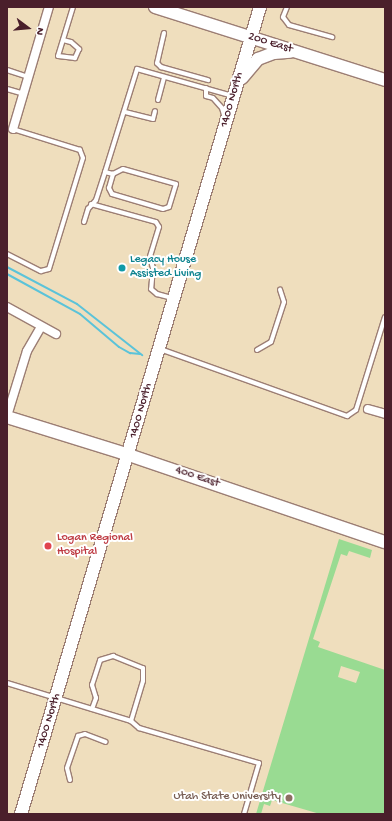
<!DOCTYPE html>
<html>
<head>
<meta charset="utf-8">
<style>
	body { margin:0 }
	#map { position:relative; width:392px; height:821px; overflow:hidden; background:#efdebd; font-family:"Gochi Hand",sans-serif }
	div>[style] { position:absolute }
	.green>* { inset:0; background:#99db92 }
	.stream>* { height:2px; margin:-1px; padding:0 1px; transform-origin:1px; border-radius:1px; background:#5bc3d9 }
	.roads { filter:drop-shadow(1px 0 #9c7e74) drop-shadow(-1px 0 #9c7e74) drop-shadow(0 1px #9c7e74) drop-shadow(0 -1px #9c7e74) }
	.lane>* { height:4px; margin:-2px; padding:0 2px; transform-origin:2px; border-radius:2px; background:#fff }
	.street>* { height:8px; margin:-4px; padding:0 4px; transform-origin:4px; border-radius:4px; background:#fff }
	.secondary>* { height:12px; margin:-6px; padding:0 6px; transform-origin:6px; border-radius:6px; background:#fff }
	.dots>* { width:11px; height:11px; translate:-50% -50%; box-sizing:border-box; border:2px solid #fff; border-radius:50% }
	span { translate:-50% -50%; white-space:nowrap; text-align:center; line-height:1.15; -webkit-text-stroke:4px #fff; paint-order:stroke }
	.street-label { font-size:12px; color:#4a1f2b }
	.culture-label { font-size:12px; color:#0d838f }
	.left { translate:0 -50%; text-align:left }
	.health-label { font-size:12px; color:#be3a42 }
	.education-label { font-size:12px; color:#785e54 }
	.right { translate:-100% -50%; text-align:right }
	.frame { position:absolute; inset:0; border:8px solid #4a1f2b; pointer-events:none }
	.north { position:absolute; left:8px; top:8px; width:40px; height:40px; -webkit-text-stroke:3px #fff; paint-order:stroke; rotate:106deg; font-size:11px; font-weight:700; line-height:16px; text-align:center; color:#4a1f2b }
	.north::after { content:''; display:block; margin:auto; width:14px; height:18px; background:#4a1f2b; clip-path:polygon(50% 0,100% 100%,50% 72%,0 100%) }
</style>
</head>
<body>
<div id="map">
	<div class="green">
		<div style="clip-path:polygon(evenodd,339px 539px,372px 550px,370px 558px,349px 551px,347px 556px,341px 554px,313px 639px,320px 642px,318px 647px,385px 670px,385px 814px,320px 814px,272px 800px,270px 806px,264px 804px,261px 814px,256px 814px,339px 539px,341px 666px,360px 672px,356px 683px,338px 677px,341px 666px)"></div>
	</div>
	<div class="stream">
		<div style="left:7px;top:267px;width:79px;rotate:27.9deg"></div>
		<div style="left:77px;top:304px;width:83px;rotate:38.1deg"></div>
		<div style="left:7px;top:274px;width:83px;rotate:28.7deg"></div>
		<div style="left:80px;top:314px;width:51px;rotate:40.2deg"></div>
		<div style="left:119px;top:347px;width:13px;rotate:29deg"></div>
		<div style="left:130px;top:353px;width:10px;rotate:6deg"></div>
	</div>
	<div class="roads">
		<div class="lane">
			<div style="left:287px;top:7px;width:11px;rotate:112deg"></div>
			<div style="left:283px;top:17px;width:10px;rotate:53deg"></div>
			<div style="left:289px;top:25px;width:45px;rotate:15.6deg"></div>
			<div style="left:164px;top:33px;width:31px;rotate:103deg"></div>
			<div style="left:157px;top:63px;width:6px;rotate:45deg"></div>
			<div style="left:161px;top:67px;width:49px;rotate:15.5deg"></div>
			<div style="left:63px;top:40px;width:8px;rotate:14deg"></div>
			<div style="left:71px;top:42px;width:11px;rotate:41deg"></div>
			<div style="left:79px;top:49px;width:10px;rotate:114deg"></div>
			<div style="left:75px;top:58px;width:17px;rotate:-173deg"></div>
			<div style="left:58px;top:56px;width:51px;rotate:-73deg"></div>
			<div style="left:7px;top:70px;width:22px;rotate:18deg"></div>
			<div style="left:206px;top:88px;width:8px;rotate:90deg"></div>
			<div style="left:206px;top:96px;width:7px;rotate:16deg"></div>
			<div style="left:213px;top:98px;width:13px;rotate:48deg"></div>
			<div style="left:222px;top:108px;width:7px;rotate:74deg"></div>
			<div style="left:7px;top:89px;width:18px;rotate:16deg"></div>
			<div style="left:158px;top:100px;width:24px;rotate:-75deg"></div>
			<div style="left:125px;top:112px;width:29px;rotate:14deg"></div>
			<div style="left:153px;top:119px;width:8px;rotate:-76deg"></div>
			<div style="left:123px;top:169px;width:55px;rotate:15.8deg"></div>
			<div style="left:176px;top:184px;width:24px;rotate:107deg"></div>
			<div style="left:169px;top:207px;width:6px;rotate:162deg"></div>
			<div style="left:163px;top:209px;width:53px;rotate:-163.6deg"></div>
			<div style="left:112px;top:194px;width:7px;rotate:-117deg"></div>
			<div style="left:109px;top:188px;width:15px;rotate:-74deg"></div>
			<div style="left:113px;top:174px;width:11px;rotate:-27deg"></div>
			<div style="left:105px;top:172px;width:108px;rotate:-72.7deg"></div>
			<div style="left:137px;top:69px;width:100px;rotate:15.7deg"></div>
			<div style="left:91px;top:204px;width:67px;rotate:15.5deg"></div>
			<div style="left:156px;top:222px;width:6px;rotate:59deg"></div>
			<div style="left:159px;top:227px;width:31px;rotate:107deg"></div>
			<div style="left:150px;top:257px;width:11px;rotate:75deg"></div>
			<div style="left:153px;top:268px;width:21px;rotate:95deg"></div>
			<div style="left:151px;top:289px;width:8px;rotate:40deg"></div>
			<div style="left:157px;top:294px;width:16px;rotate:15deg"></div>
			<div style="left:84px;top:222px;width:14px;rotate:-73deg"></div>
			<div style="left:88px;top:209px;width:12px;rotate:-48deg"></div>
			<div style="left:96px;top:200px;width:29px;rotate:-72deg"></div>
			<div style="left:105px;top:172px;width:8px;rotate:14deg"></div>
			<div style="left:7px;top:254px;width:38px;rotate:27deg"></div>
			<div style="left:41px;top:271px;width:8px;rotate:-14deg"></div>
			<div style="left:49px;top:269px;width:116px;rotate:-73deg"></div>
			<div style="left:83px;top:158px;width:9px;rotate:-111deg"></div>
			<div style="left:80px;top:150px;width:70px;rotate:-162.6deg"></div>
			<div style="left:160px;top:349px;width:199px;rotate:19.7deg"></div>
			<div style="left:347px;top:416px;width:11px;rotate:-34deg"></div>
			<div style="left:356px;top:410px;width:97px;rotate:-72.7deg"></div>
			<div style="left:257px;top:350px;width:16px;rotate:-30deg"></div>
			<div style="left:271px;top:342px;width:42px;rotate:-72deg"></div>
			<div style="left:284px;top:302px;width:13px;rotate:-108deg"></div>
			<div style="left:7px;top:683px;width:130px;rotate:17deg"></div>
			<div style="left:131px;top:721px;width:11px;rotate:41deg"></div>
			<div style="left:139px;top:728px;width:125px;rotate:16.3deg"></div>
			<div style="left:259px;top:763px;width:53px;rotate:106.4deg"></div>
			<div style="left:92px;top:709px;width:12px;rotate:-70deg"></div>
			<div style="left:96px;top:698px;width:14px;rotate:-107deg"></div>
			<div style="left:92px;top:685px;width:26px;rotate:-72deg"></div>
			<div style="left:100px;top:660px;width:14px;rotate:-17deg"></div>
			<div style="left:113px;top:656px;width:32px;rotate:22deg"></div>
			<div style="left:143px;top:668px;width:13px;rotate:90deg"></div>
			<div style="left:143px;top:681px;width:42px;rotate:106.7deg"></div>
			<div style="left:70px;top:780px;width:12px;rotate:-104deg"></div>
			<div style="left:67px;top:768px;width:34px;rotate:-71deg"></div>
			<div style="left:78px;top:736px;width:7px;rotate:-16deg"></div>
			<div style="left:85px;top:734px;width:22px;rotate:21deg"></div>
		</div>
		<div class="street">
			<div style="left:13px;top:129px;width:127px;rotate:-73.6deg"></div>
			<div style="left:7px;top:307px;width:56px;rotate:28.9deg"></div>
			<div style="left:368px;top:409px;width:18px;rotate:16deg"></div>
			<div style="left:7px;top:416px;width:68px;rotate:-72.9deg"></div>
			<div style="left:27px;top:351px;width:28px;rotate:-60deg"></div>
		</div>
		<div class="secondary">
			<div style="left:155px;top:7px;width:241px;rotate:17.6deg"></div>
			<div style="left:242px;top:78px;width:25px;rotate:-50deg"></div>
			<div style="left:258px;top:59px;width:17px;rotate:-21deg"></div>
			<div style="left:274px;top:53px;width:16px;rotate:-4deg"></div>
			<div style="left:7px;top:417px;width:128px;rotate:17.3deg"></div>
			<div style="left:129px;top:455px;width:270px;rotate:18.8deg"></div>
			<div style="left:21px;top:814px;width:842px;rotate:-73.5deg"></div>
		</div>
	</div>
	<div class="dots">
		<div style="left:122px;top:268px;background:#0f9aa8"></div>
		<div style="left:48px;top:546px;background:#e0444e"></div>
		<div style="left:289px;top:798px;background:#8d6e63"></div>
	</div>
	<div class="street-label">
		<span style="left:270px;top:44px;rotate:17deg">200 East</span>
		<span style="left:233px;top:100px;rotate:-74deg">1400 North</span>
		<span style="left:142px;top:411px;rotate:-74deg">1400 North</span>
		<span style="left:197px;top:478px;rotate:19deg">400 East</span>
		<span style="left:50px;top:721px;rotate:-73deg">1400 North</span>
	</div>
	<div class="culture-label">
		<span class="left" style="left:130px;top:268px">Legacy House<br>Assisted Living</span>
	</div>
	<div class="health-label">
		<span class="left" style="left:57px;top:546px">Logan Regional<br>Hospital</span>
	</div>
	<div class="education-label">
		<span class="right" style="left:281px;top:798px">Utah State University</span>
	</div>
	<div class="frame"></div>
	<div class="north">N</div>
</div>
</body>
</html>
